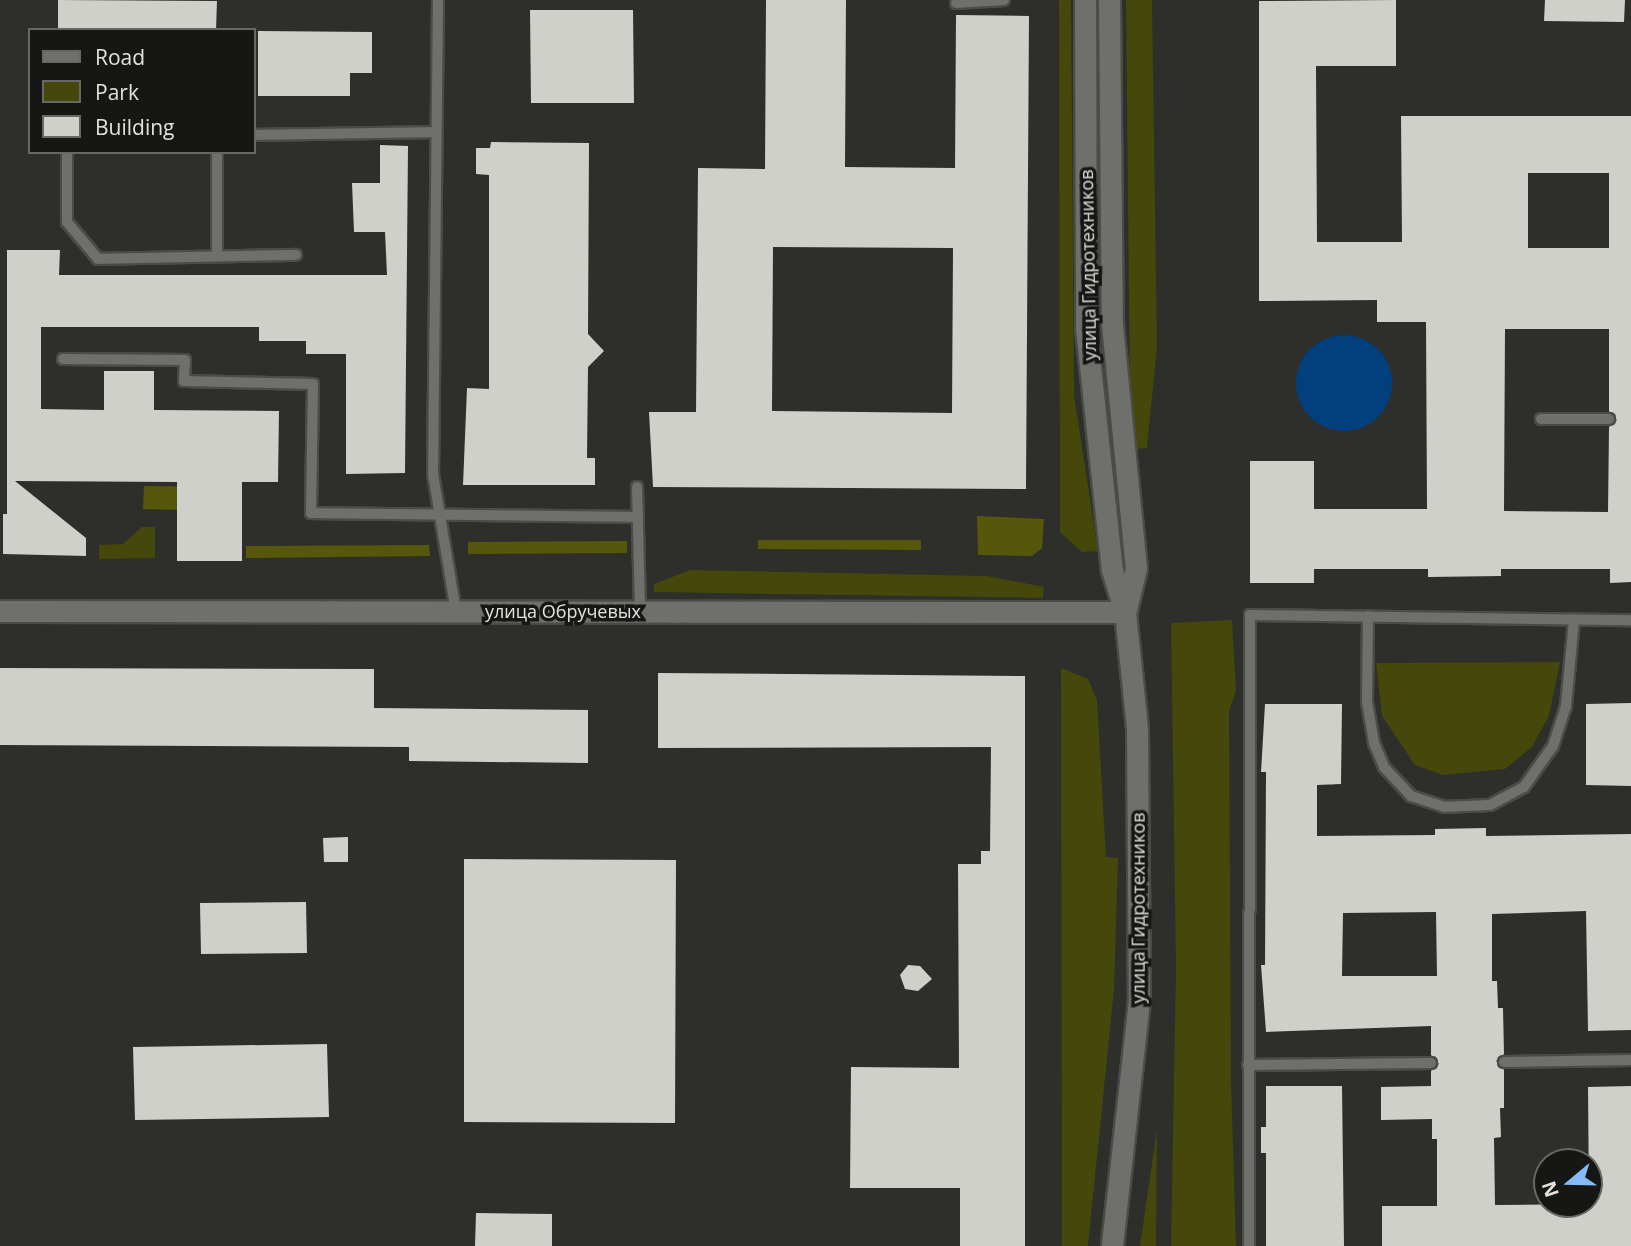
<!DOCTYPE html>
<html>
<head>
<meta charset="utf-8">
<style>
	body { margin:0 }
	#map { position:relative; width:1631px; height:1246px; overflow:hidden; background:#2e2e2a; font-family:"Open Sans",sans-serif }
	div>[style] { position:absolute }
	.green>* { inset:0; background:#46470a }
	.forest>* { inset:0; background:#56570a }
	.water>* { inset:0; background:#01407c }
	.round { border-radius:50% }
	.building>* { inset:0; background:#d0d0cb }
	.roads { filter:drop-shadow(2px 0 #4b4b48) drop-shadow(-2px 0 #4b4b48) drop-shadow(0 2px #4b4b48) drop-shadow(0 -2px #4b4b48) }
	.service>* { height:10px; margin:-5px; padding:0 5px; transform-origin:5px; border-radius:5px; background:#6f706c }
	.minor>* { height:21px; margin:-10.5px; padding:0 10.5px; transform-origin:10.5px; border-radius:10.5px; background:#6f706c }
	.tertiary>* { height:21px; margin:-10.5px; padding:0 10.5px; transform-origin:10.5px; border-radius:10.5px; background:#6f706c }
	span { translate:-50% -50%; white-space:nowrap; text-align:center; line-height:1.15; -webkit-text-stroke:7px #161614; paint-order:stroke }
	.street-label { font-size:18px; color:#e1e2df }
	.legend { position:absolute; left:28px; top:28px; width:228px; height:126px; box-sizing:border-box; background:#161614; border:2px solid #676865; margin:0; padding:9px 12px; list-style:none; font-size:21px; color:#e1e2df }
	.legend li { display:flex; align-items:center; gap:14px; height:35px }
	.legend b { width:35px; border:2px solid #676865 }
	.north { position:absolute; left:1533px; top:1148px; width:70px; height:70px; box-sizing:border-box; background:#161614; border:2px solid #676865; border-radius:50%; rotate:251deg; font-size:19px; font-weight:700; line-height:28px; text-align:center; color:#e1e2df }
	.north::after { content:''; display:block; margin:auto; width:24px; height:32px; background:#86bbfb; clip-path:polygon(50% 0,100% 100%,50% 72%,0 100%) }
</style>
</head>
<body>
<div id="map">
	<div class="green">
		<div style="clip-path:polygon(1059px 0,1071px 0,1074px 395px,1098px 551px,1082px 552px,1060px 532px)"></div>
		<div style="clip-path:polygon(1126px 0,1152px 0,1157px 348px,1147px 448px,1135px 449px,1130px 401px)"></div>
		<div style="clip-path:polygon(142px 527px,155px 527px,155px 558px,99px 559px,99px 545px,123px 544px)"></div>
		<div style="clip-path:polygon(690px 570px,987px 576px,1044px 587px,1043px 598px,654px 592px,654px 584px)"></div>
		<div style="clip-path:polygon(1232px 620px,1236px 691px,1229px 711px,1231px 1081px,1236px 1246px,1171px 1246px,1176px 967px,1171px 623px)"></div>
		<div style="clip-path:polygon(1560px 662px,1549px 716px,1532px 747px,1505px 769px,1443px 775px,1415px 765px,1382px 716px,1376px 663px)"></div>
		<div style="clip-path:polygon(1061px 668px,1088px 679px,1097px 700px,1106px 857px,1118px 858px,1114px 989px,1088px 1246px,1062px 1246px)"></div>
		<div style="clip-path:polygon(1157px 1129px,1156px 1246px,1140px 1246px)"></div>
	</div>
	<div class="forest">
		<div style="clip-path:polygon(144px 486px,223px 487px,222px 511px,143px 509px)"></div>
		<div style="clip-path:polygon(977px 516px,1044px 519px,1042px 548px,1032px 556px,978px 555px)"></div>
		<div style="clip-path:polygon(758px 540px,921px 540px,921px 550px,758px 549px)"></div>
		<div style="clip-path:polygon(627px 541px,627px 553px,468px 554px,468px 542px)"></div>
		<div style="clip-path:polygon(429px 545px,430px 556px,246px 558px,246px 546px)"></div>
	</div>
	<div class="water">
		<div class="round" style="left:1296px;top:335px;width:96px;height:96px"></div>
	</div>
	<div class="building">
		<div style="clip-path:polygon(58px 0,217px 1px,216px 30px,58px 30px)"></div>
		<div style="clip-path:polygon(evenodd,766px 0,846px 0,845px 167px,955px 168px,956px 15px,1029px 16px,1026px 489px,653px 487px,649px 412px,696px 412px,698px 168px,765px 169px,766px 0,773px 247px,953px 248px,952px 413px,772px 411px,773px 247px)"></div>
		<div style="clip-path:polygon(evenodd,1396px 0,1396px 66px,1316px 66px,1317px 242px,1402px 242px,1401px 116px,1631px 116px,1631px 582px,1610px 583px,1610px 569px,1501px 569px,1501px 576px,1428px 577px,1428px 569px,1314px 569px,1314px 583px,1250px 583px,1250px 461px,1314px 461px,1314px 509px,1427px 509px,1426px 322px,1377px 322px,1377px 300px,1259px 301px,1259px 1px,1396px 0,1528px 173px,1609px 173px,1609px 248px,1528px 248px,1528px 173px,1396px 0,1505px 329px,1609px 329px,1609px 411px,1617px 420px,1609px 427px,1608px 512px,1504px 511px,1505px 329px)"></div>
		<div style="clip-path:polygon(1545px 0,1625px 0,1624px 22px,1544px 21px)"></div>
		<div style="clip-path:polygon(530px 10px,633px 10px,634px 103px,531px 103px)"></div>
		<div style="clip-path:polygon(258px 31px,372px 32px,372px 73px,350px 73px,350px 96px,258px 96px)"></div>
		<div style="clip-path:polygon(491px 142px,589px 143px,588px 334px,604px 351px,588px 367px,587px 458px,595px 458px,595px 485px,463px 485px,467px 388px,489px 389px,489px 175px,476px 174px,476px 148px,490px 148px)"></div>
		<div style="clip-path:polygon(380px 145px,408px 146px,405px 473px,346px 474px,346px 354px,306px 354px,306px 341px,259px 341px,259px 327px,41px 327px,41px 409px,104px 410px,104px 371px,154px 371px,154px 410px,279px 411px,278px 482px,242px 482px,242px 561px,177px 561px,177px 482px,15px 481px,86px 538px,86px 556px,3px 554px,3px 514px,7px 514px,7px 250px,60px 250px,59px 275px,387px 275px,385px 232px,354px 232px,352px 183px,380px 183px)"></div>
		<div style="clip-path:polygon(0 668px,374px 669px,374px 708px,588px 710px,588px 763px,409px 761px,409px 747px,0 745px)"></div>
		<div style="clip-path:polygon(658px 673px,1025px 676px,1025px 1246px,960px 1246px,960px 1188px,850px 1188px,851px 1067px,959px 1068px,958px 864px,981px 864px,981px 851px,990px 851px,991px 747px,658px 748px)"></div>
		<div style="clip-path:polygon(1631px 703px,1631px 786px,1586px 785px,1586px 704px)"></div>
		<div style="clip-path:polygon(evenodd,1265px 704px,1342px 704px,1341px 784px,1317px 785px,1317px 836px,1435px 835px,1435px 829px,1486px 828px,1486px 836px,1631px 834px,1631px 1030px,1588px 1031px,1586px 911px,1492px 914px,1492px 981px,1497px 981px,1498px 1008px,1503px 1008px,1504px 1054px,1496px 1061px,1504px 1070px,1504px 1108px,1500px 1108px,1501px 1137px,1494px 1138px,1495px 1205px,1589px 1204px,1588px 1087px,1631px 1086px,1631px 1246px,1382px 1246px,1382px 1206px,1437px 1206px,1437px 1139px,1432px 1139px,1432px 1119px,1381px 1120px,1381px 1087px,1431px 1086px,1431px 1071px,1439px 1064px,1431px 1055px,1431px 1026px,1266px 1032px,1261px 965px,1265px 965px,1266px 772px,1261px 772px,1265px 704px,1436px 912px,1437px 976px,1342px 976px,1343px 913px,1436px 912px)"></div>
		<div style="clip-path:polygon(348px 837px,348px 862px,324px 862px,323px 838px)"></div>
		<div style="clip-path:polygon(464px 859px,676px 860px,675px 1123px,464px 1122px)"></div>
		<div style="clip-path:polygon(306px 902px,307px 953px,201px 954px,200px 903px)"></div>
		<div style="clip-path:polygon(908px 965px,920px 966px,932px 979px,918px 991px,905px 989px,900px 975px)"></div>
		<div style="clip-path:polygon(327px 1044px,329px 1117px,135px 1120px,133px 1047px)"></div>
		<div style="clip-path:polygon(1266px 1086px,1342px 1086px,1344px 1246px,1266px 1246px,1266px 1153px,1261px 1153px,1261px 1127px,1266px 1127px)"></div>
		<div style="clip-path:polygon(476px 1213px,552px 1214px,552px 1246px,475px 1246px)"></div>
	</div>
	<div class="roads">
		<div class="service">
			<div style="left:438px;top:0;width:474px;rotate:90.6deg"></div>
			<div style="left:433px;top:474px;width:139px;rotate:80.5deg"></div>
			<div style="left:956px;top:3px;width:48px;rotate:-3.6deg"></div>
			<div style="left:254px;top:135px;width:182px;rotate:-0.9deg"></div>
			<div style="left:67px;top:152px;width:70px;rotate:90deg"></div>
			<div style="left:67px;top:222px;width:48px;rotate:50deg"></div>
			<div style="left:98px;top:259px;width:198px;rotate:-1.2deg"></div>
			<div style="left:217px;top:256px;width:104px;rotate:-90deg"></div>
			<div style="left:63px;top:359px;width:122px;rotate:0.5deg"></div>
			<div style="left:185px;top:360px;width:21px;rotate:93deg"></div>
			<div style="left:184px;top:381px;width:129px;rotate:1.3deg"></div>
			<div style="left:313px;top:384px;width:129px;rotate:90.9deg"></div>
			<div style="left:311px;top:513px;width:327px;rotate:0.7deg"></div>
			<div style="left:1541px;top:419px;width:68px"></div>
			<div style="left:637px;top:487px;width:123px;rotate:88.6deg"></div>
			<div style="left:1368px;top:616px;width:86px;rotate:90.7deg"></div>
			<div style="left:1367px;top:702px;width:42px;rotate:80.3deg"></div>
			<div style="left:1374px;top:743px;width:26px;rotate:67deg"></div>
			<div style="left:1384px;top:767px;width:40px;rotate:47deg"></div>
			<div style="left:1411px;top:796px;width:35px;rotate:18deg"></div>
			<div style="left:1444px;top:807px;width:46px;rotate:-2.5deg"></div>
			<div style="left:1490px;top:805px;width:38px;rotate:-28deg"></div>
			<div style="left:1524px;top:787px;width:50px;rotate:-54.7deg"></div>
			<div style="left:1553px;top:746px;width:42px;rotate:-72deg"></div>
			<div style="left:1566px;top:706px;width:87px;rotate:-84.7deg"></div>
			<div style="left:1504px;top:1062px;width:127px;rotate:-0.9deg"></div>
			<div style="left:1248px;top:1065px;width:183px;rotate:-0.6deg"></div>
			<div style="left:1249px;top:1246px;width:631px;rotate:-89.91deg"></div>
			<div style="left:1250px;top:615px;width:381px;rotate:0.8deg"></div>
		</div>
		<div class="minor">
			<div style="left:0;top:611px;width:1125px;rotate:0.05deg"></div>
		</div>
		<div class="tertiary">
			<div style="left:1085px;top:0;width:328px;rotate:89.8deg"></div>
			<div style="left:1086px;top:328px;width:243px;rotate:83.9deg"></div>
			<div style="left:1112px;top:570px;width:44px;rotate:72.8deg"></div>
			<div style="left:1125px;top:612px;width:118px;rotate:84.1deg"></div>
			<div style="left:1137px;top:729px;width:271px;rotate:89.6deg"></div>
			<div style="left:1139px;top:1000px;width:247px;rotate:96.3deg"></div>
			<div style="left:1109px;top:0;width:324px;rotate:89.5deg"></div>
			<div style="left:1112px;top:324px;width:245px;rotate:84.4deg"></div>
			<div style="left:1136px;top:568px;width:43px;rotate:103.4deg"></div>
		</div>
	</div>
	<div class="street-label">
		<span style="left:1088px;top:265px;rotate:-91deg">улица Гидротехников</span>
		<span style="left:563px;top:611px">улица Обручевых</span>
		<span style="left:1138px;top:908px;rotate:-90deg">улица Гидротехников</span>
	</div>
	<ul class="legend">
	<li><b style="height:9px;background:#6f706c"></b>Road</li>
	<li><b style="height:19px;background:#46470a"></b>Park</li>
	<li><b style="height:19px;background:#d0d0cb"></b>Building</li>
	</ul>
	<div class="north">N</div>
</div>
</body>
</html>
